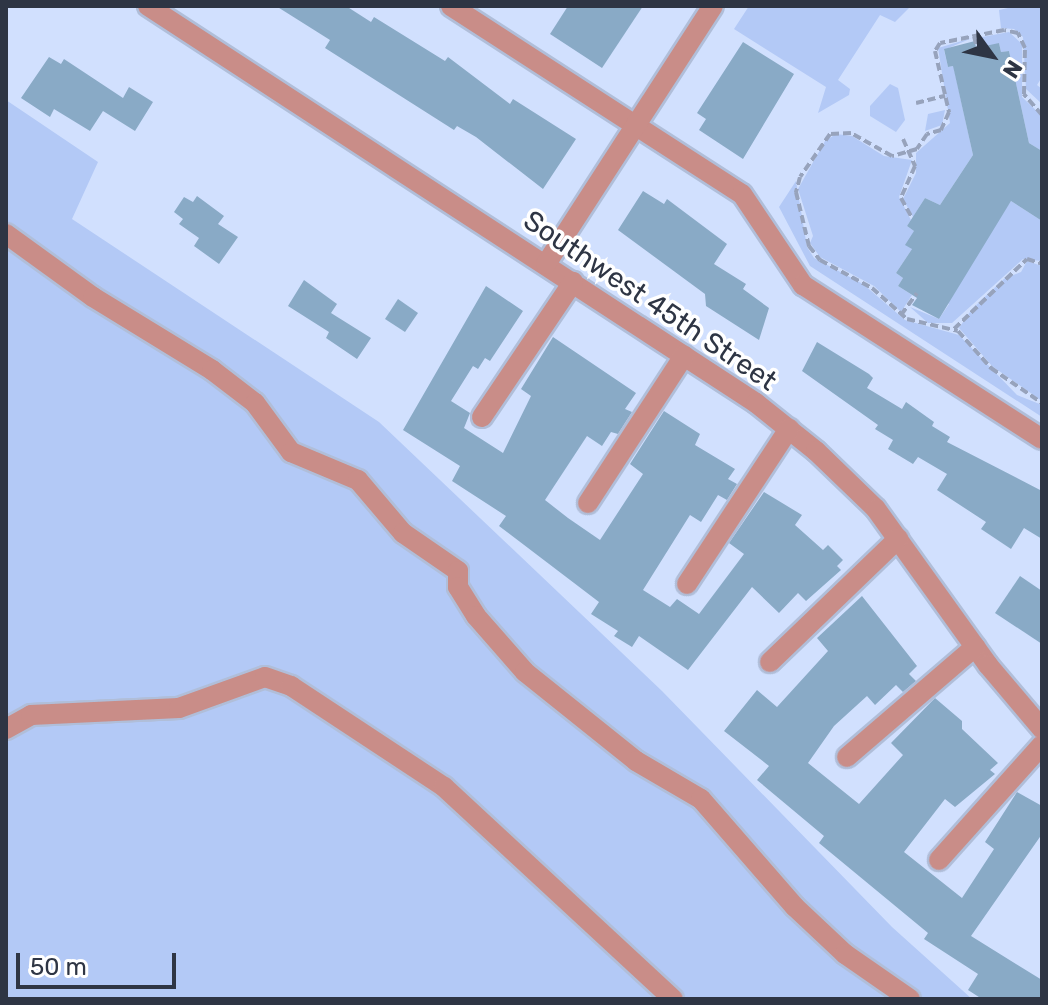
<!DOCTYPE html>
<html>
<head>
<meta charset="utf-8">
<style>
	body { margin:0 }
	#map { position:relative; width:1048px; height:1005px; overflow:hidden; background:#d1e0fe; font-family:Rubik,sans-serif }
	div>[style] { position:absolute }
	.green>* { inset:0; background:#b3c9f6 }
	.building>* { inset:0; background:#89aac6 }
	.path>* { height:4px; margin-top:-2px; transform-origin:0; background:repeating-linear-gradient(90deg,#97a3bc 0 8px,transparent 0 12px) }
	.roads { filter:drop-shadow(2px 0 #b0bed9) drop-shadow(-2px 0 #b0bed9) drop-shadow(0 2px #b0bed9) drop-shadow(0 -2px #b0bed9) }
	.minor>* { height:20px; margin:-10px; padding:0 10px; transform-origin:10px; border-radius:10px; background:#c98d88 }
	span { translate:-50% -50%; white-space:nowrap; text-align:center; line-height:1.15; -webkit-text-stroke:7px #fff; paint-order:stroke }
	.street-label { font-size:28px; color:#2e3544 }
	.frame { position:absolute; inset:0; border:8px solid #2e3544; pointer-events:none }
	.north { position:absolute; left:952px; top:16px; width:80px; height:80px; -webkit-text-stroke:6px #fff; paint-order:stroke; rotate:123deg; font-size:22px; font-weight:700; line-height:32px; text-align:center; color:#2e3544 }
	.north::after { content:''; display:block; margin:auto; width:28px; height:36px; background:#2e3544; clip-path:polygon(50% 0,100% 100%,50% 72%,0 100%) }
	.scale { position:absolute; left:16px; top:953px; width:160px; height:36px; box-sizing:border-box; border:4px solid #2e3544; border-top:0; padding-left:10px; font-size:24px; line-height:28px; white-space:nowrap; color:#2e3544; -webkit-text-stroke:6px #fff; paint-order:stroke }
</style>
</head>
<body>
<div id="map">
	<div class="green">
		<div style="clip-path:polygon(749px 6px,911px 6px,895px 22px,880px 15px,838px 80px,850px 89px,849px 95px,818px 113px,826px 87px,734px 29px)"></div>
		<div style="clip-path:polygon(1017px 6px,1042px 6px,1042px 77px,1037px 85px,1042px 89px,1042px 104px,1026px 89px,1023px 37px,1014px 29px,1001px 28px,999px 10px)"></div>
		<div style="clip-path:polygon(1009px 32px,1022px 44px,1022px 97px,1042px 116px,1042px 151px,1029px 143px,1009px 51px,1001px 52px,999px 43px,980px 52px,977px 38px)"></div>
		<div style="clip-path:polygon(972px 38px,944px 50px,948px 67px,958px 65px,954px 69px,973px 155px,940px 205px,925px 198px,913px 217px,903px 199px,916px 173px,916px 153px,950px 123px,938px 48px)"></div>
		<div style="clip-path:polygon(890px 84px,898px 88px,905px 120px,896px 132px,870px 116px,870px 106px)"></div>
		<div style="clip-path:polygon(6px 100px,98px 162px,72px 219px,379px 422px,662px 691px,892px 927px,972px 999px,6px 999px)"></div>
		<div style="clip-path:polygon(945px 110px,942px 125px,925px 131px,928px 114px)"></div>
		<div style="clip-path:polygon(836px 134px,852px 136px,884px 156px,912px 160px,899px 197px,911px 220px,907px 226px,914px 231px,912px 249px,896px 273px,903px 278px,898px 286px,912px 295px,901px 312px,874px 286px,820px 257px,810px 243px,813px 236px,798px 189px,825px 141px)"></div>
		<div style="clip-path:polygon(796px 181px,807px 247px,814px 258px,863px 284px,905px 320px,959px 335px,1017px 395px,1042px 405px,1042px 417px,810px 266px,779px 207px)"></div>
		<div style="clip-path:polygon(1011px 201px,1042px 221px,1042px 261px,1023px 259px,952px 323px,928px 323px,910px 307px,939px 319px,949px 304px,943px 300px)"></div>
		<div style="clip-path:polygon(1027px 261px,1042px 266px,1042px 401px,992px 366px,959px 328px,972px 309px,1005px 278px,1021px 272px)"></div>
	</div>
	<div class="building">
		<div style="clip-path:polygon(276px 6px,346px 6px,371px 22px,374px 17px,445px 61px,448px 57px,510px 104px,513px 99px,576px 139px,543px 189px,476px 137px,457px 126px,454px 130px,325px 48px,330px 40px)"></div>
		<div style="clip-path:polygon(568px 6px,643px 6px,602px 68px,550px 34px)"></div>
		<div style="clip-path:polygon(975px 41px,976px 48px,999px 43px,1001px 52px,1009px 51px,1029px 143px,1042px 151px,1042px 221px,1011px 201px,939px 319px,912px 305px,917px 298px,898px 286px,903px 278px,896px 273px,912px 249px,905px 245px,914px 231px,907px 226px,925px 198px,940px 205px,973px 155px,953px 66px,948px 67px,944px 49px)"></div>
		<div style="clip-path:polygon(743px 42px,794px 74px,743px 159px,699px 130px,706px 119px,697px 113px)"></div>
		<div style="clip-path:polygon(49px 57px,61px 64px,64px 59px,123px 98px,129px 87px,153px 102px,135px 131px,103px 111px,90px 131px,54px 109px,50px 117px,21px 98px)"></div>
		<div style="clip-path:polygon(643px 191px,664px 204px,667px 199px,727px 244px,714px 264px,746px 284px,743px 289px,769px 308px,759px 340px,706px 306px,705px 294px,618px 230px)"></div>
		<div style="clip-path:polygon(197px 196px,224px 216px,218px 224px,238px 237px,219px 264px,194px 246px,199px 238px,179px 224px,183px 219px,174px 212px,184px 197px,193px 202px)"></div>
		<div style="clip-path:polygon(304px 280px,337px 304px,331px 313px,371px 338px,357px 359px,326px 338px,329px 332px,288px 306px)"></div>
		<div style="clip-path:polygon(486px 286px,523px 311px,490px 361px,485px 358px,478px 369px,473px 366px,451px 401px,470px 413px,464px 428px,503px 453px,531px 396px,521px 389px,553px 337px,636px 393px,625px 409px,632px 412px,618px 434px,611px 432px,602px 446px,587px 436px,545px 500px,568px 518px,600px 540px,643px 474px,630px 464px,664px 411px,700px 434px,695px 445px,735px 469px,728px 479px,737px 484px,727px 500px,718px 495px,701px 522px,690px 515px,643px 590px,670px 607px,677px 599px,699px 614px,744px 554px,729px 543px,764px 492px,802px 515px,795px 525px,823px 550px,828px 545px,843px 560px,837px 566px,841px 570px,806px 601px,798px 593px,779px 613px,752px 587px,688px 670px,639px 636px,632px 647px,614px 636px,618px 631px,591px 614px,599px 602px,499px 526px,506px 516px,452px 481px,460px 466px,403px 430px)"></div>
		<div style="clip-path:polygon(398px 299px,418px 313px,405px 332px,385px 319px)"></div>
		<div style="clip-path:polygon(817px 342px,869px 374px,873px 378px,867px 388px,902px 409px,906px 402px,934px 422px,932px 426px,950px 437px,947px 442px,1042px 491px,1042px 539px,1024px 528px,1011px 549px,981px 529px,986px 522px,937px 490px,947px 474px,918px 457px,913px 464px,888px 449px,893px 440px,875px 429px,878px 425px,802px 371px)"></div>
		<div style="clip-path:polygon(1020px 576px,1042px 591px,1042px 644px,995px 613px)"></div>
		<div style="clip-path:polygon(862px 596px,917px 666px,909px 674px,916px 681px,903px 692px,896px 685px,875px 705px,867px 696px,834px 726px,808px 763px,859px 804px,903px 755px,891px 743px,935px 698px,962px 721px,962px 729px,998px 763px,990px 770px,995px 774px,955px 807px,945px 799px,904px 852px,962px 898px,994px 849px,985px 842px,1017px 792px,1042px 806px,1042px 834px,971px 936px,1042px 980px,1042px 999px,982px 999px,968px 990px,978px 974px,924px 939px,928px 933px,819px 843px,824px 836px,757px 780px,769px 766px,724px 731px,757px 690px,777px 707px,828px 651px,817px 638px)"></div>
	</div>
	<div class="path">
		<div style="left:974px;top:36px;width:16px;rotate:76deg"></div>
		<div style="left:916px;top:103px;width:30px;rotate:-14deg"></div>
		<div style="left:1042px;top:115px;width:28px;rotate:-131deg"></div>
		<div style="left:1024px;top:94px;width:46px;rotate:-88.8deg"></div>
		<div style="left:1025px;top:48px;width:17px;rotate:-115deg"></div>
		<div style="left:1018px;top:33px;width:14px;rotate:-168deg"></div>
		<div style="left:1004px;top:30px;width:65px;rotate:168.5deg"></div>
		<div style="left:940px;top:43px;width:9px;rotate:122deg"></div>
		<div style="left:935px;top:51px;width:63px;rotate:77.1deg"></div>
		<div style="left:949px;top:112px;width:20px;rotate:114deg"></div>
		<div style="left:941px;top:130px;width:15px;rotate:164deg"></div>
		<div style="left:927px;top:134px;width:18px;rotate:124deg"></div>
		<div style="left:917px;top:149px;width:26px;rotate:164deg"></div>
		<div style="left:892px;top:156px;width:47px;rotate:-150.7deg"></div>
		<div style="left:851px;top:133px;width:21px;rotate:177deg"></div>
		<div style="left:830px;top:134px;width:52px;rotate:124.9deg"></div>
		<div style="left:800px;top:177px;width:16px;rotate:105deg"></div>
		<div style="left:796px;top:192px;width:56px;rotate:76.5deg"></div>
		<div style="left:809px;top:246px;width:18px;rotate:52deg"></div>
		<div style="left:820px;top:260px;width:59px;rotate:28.3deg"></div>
		<div style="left:872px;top:288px;width:47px;rotate:41.5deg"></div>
		<div style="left:907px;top:319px;width:52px;rotate:13.2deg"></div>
		<div style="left:958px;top:331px;width:50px;rotate:48.3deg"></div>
		<div style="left:991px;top:368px;width:62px;rotate:34.5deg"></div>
		<div style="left:903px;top:139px;width:30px;rotate:66deg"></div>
		<div style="left:915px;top:166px;width:35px;rotate:114deg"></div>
		<div style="left:901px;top:198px;width:23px;rotate:61deg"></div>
		<div style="left:901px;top:315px;width:27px;rotate:-54deg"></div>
		<div style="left:954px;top:329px;width:101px;rotate:-43.8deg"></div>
		<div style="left:1027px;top:259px;width:16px;rotate:18deg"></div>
	</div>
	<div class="roads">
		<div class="minor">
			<div style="left:148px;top:6px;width:726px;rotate:33.14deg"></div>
			<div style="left:756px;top:403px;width:77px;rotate:38.7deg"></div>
			<div style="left:816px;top:451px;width:83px;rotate:44deg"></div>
			<div style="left:876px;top:509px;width:192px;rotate:54.3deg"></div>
			<div style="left:988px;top:665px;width:84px;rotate:49.8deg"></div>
			<div style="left:451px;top:6px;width:346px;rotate:32.9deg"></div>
			<div style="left:742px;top:194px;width:110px;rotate:56.2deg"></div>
			<div style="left:803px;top:285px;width:284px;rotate:32.8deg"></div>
			<div style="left:6px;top:234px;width:107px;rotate:35.9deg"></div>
			<div style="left:93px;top:297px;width:140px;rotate:31.5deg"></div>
			<div style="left:212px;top:370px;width:54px;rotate:37.5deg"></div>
			<div style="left:255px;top:403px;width:61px;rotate:53.7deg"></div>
			<div style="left:291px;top:452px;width:73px;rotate:22.7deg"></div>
			<div style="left:358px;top:480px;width:70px;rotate:49.7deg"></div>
			<div style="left:403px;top:533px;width:67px;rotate:34.6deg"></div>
			<div style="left:458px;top:571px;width:16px;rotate:90deg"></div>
			<div style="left:458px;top:587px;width:34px;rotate:58deg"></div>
			<div style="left:476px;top:616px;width:74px;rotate:48.8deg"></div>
			<div style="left:525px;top:672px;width:142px;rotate:38.7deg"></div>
			<div style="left:636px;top:761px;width:75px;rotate:30.3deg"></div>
			<div style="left:701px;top:799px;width:143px;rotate:49deg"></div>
			<div style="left:795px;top:907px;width:69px;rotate:43.2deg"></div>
			<div style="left:845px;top:954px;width:79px;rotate:34.7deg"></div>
			<div style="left:546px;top:264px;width:307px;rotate:-57.1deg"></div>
			<div style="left:482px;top:417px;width:163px;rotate:-56deg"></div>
			<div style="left:588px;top:503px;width:176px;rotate:-56.9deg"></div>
			<div style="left:687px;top:584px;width:186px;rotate:-56.7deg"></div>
			<div style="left:770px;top:662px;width:178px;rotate:-43.9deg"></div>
			<div style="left:6px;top:729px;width:29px;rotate:-29deg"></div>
			<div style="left:31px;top:715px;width:148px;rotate:-2.7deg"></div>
			<div style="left:179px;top:708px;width:91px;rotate:-19.8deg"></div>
			<div style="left:265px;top:677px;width:28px;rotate:19deg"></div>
			<div style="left:291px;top:686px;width:183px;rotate:33.4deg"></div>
			<div style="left:444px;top:787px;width:312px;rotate:42.8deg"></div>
			<div style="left:847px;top:757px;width:169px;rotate:-40.7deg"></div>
			<div style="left:939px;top:860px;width:154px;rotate:-48.2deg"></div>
		</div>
	</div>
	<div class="street-label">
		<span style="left:650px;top:301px;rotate:34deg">Southwest 45th Street</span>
	</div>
	<div class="frame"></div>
	<div class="north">N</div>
	<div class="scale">50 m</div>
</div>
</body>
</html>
